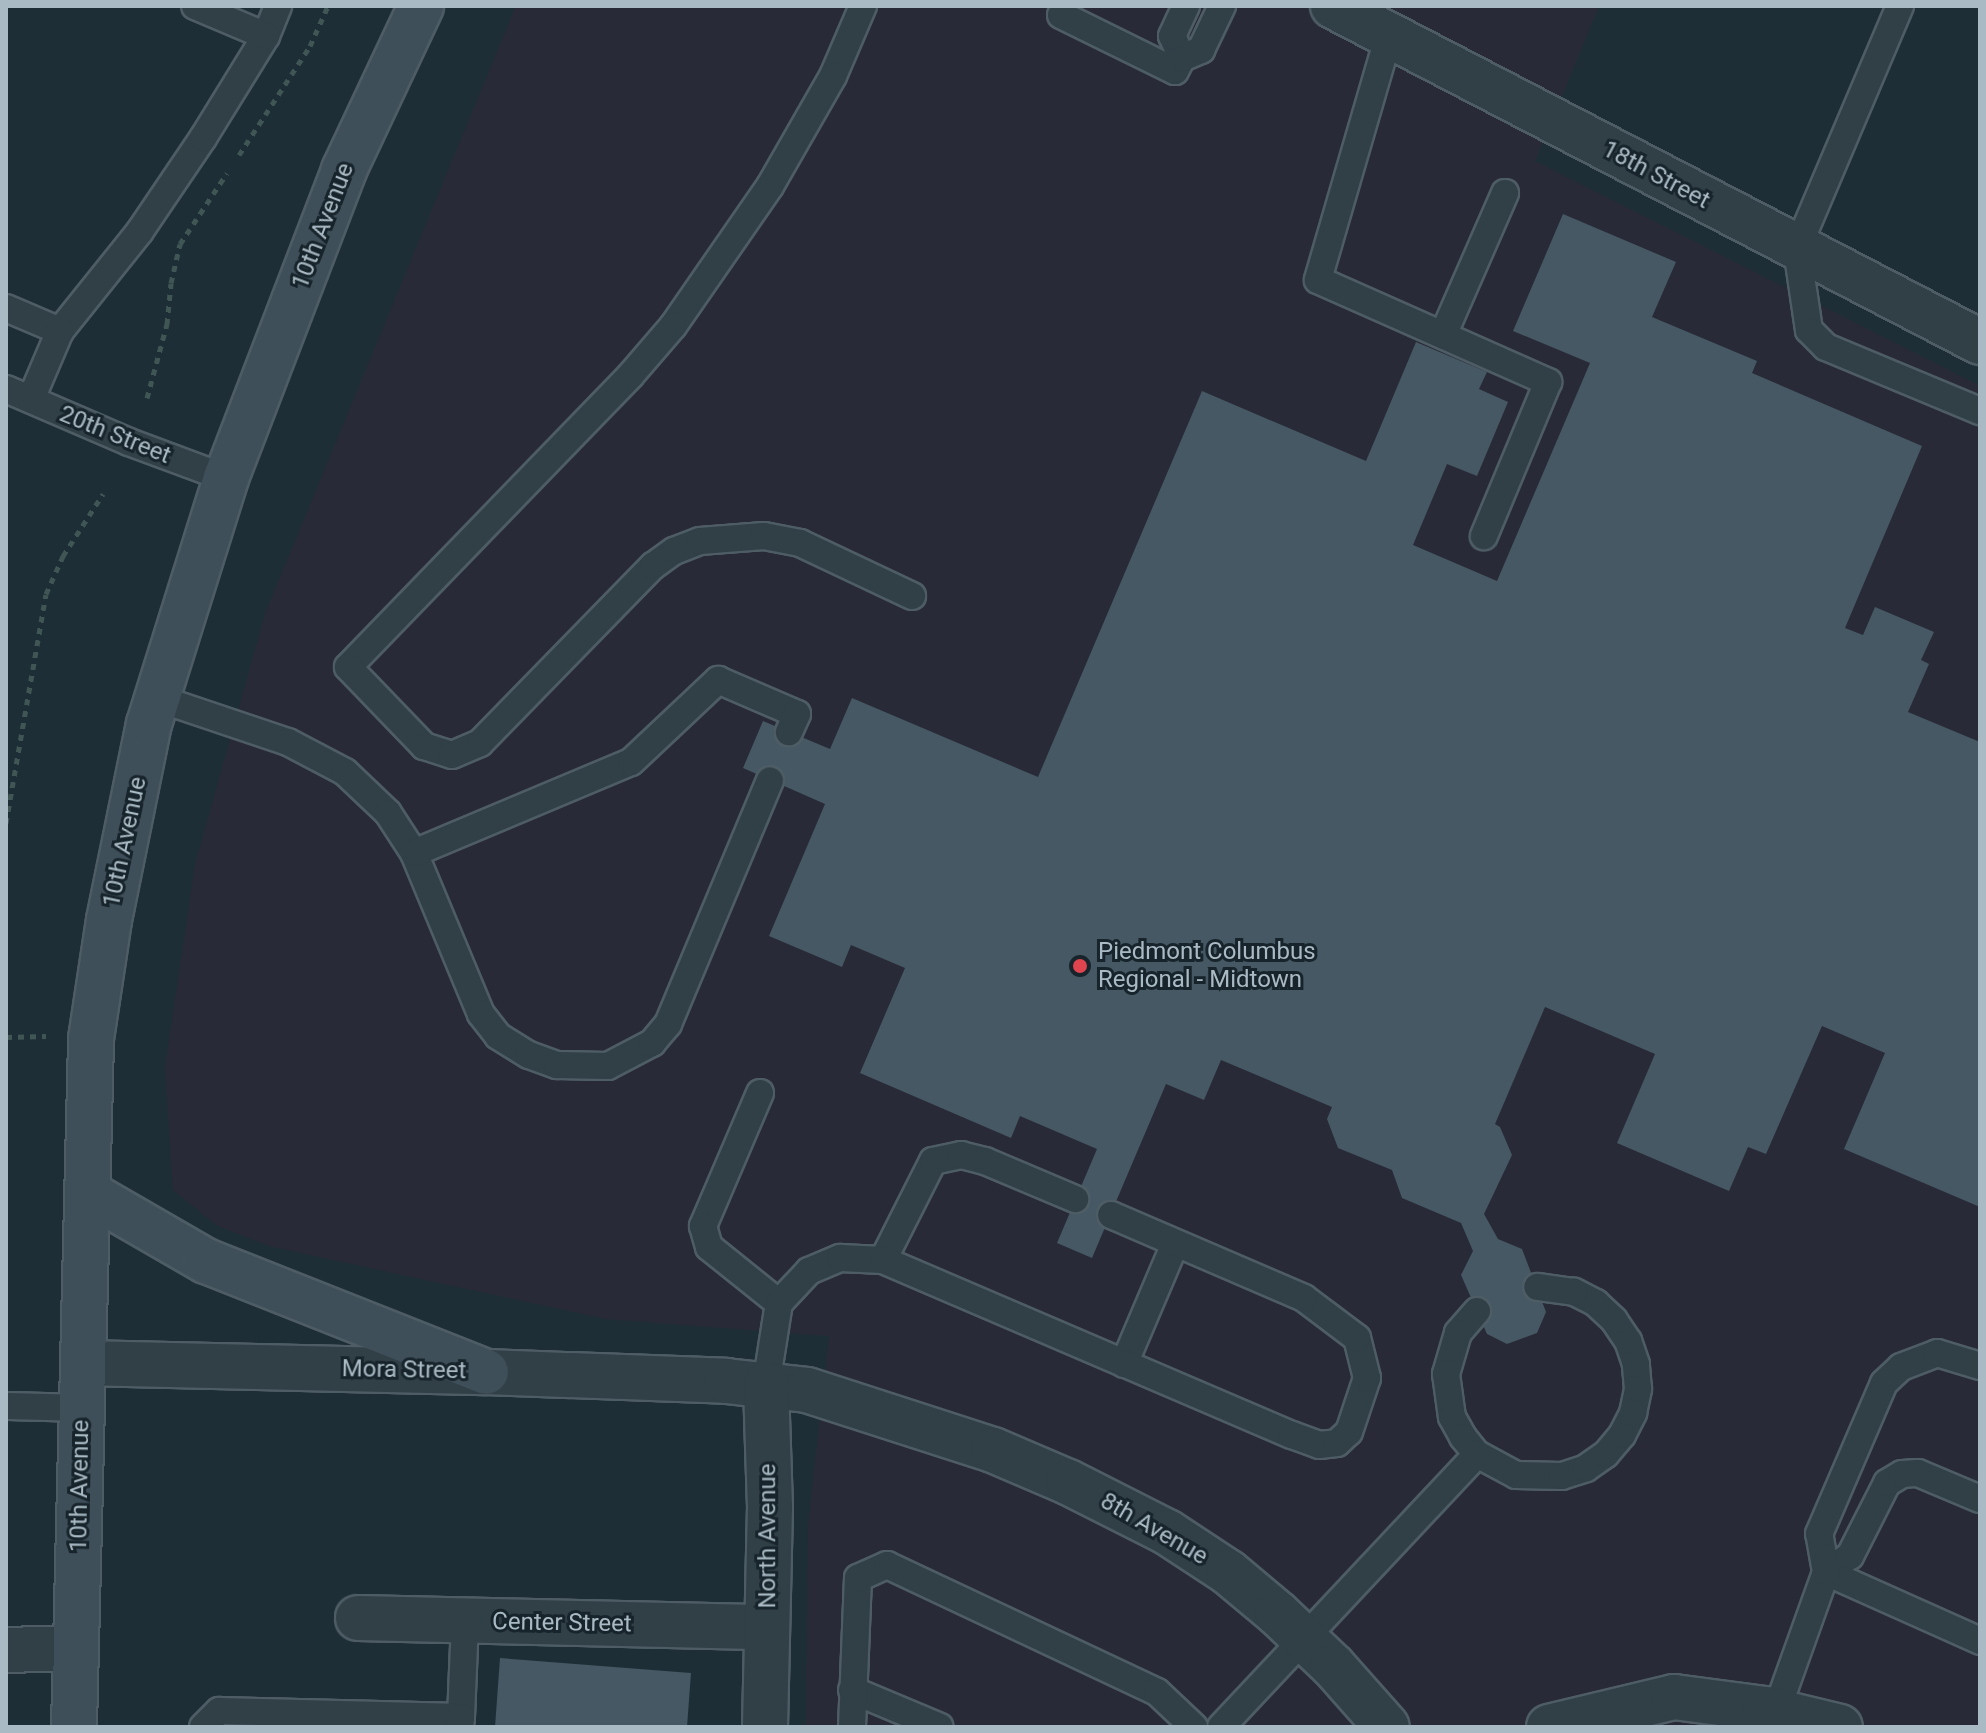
<!DOCTYPE html>
<html>
<head>
<meta charset="utf-8">
<style>
	body { margin:0 }
	#map { position:relative; width:1986px; height:1733px; overflow:hidden; background:#1e2e36; font-family:Roboto,sans-serif }
	div>[style] { position:absolute }
	.medical>* { inset:0; background:#292a38 }
	.building>* { inset:0; background:#455863 }
	.path>* { height:5px; margin-top:-2.5px; transform-origin:0; background:repeating-linear-gradient(90deg,#3f5654 0 6px,transparent 0 12px) }
	.roads { filter:drop-shadow(2px 0 #4e5d65) drop-shadow(-2px 0 #4e5d65) drop-shadow(0 2px #4e5d65) drop-shadow(0 -2px #4e5d65) }
	.service>* { height:26px; margin:-13px; padding:0 13px; transform-origin:13px; border-radius:13px; background:#313f47 }
	.minor>* { height:44px; margin:-22px; padding:0 22px; transform-origin:22px; border-radius:22px; background:#313f47 }
	.tertiary>* { height:44px; margin:-22px; padding:0 22px; transform-origin:22px; border-radius:22px; background:#313f47 }
	.secondary>* { height:44px; margin:-22px; padding:0 22px; transform-origin:22px; border-radius:22px; background:#3f4f5a }
	.dots>* { width:22px; height:22px; translate:-50% -50%; box-sizing:border-box; border:4px solid #17242b; border-radius:50% }
	span { translate:-50% -50%; white-space:nowrap; text-align:center; line-height:1.15; -webkit-text-stroke:6px #17242b; paint-order:stroke }
	.street-label { font-size:24px; color:#aabac4 }
	.poi-label { font-size:24px; color:#aabac4 }
	.left { translate:0 -50%; text-align:left }
	.frame { position:absolute; inset:0; border:8px solid #aabac4; pointer-events:none }
</style>
</head>
<body>
<div id="map">
	<div class="medical">
		<div style="clip-path:polygon(516px 6px,1599px 6px,1535px 161px,1980px 386px,1980px 1727px,806px 1727px,808px 1526px,829px 1336px,606px 1319px,269px 1246px,216px 1225px,173px 1190px,165px 1068px,195px 865px,265px 614px)"></div>
	</div>
	<div class="building">
		<div style="clip-path:polygon(1563px 214px,1676px 262px,1652px 317px,1757px 361px,1752px 373px,1922px 446px,1845px 628px,1863px 635px,1875px 607px,1934px 632px,1921px 660px,1929px 664px,1908px 712px,1980px 742px,1980px 1207px,1844px 1149px,1885px 1053px,1822px 1026px,1766px 1154px,1748px 1147px,1729px 1191px,1617px 1143px,1655px 1054px,1545px 1007px,1495px 1124px,1500px 1127px,1512px 1155px,1484px 1214px,1498px 1239px,1522px 1249px,1546px 1312px,1537px 1333px,1507px 1344px,1487px 1334px,1461px 1275px,1473px 1251px,1461px 1223px,1402px 1198px,1392px 1170px,1338px 1148px,1327px 1119px,1332px 1107px,1221px 1060px,1204px 1100px,1166px 1084px,1092px 1258px,1057px 1243px,1097px 1149px,1020px 1116px,1011px 1138px,860px 1073px,905px 968px,851px 945px,842px 967px,769px 936px,825px 804px,743px 768px,763px 721px,830px 749px,852px 698px,1038px 777px,1202px 391px,1366px 461px,1416px 342px,1487px 372px,1479px 389px,1508px 402px,1477px 476px,1447px 464px,1413px 545px,1497px 581px,1590px 363px,1513px 331px)"></div>
		<div style="clip-path:polygon(500px 1658px,691px 1673px,687px 1727px,495px 1727px)"></div>
	</div>
	<div class="path">
		<div style="left:239px;top:155px;width:130px;rotate:-56.9deg"></div>
		<div style="left:310px;top:46px;width:44px;rotate:-65.8deg"></div>
		<div style="left:147px;top:398px;width:77px;rotate:-74.9deg"></div>
		<div style="left:167px;top:324px;width:41px;rotate:-84.4deg"></div>
		<div style="left:171px;top:283px;width:40px;rotate:-77deg"></div>
		<div style="left:180px;top:244px;width:85px;rotate:-56.5deg"></div>
		<div style="left:6px;top:823px;width:232px;rotate:-80.1deg"></div>
		<div style="left:46px;top:594px;width:42px;rotate:-65.9deg"></div>
		<div style="left:63px;top:556px;width:74px;rotate:-57.2deg"></div>
		<div style="left:6px;top:1037px;width:40px;rotate:-1.4deg"></div>
	</div>
	<div class="roads">
		<div class="service">
			<div style="left:863px;top:6px;width:76px;rotate:113.2deg"></div>
			<div style="left:833px;top:76px;width:127px;rotate:119.8deg"></div>
			<div style="left:770px;top:186px;width:170px;rotate:124.7deg"></div>
			<div style="left:673px;top:326px;width:66px;rotate:130.7deg"></div>
			<div style="left:630px;top:376px;width:405px;rotate:134.1deg"></div>
			<div style="left:348px;top:667px;width:110px;rotate:46.1deg"></div>
			<div style="left:424px;top:746px;width:29px;rotate:18deg"></div>
			<div style="left:452px;top:755px;width:30px;rotate:-23deg"></div>
			<div style="left:480px;top:743px;width:248px;rotate:-45.7deg"></div>
			<div style="left:653px;top:566px;width:26px;rotate:-36deg"></div>
			<div style="left:674px;top:551px;width:28px;rotate:-21deg"></div>
			<div style="left:700px;top:541px;width:64px;rotate:-4.5deg"></div>
			<div style="left:764px;top:536px;width:37px;rotate:11deg"></div>
			<div style="left:800px;top:543px;width:124px;rotate:25.3deg"></div>
			<div style="left:1900px;top:6px;width:264px;rotate:113deg"></div>
			<div style="left:1797px;top:249px;width:82px;rotate:81.6deg"></div>
			<div style="left:1809px;top:330px;width:24px;rotate:45deg"></div>
			<div style="left:1826px;top:347px;width:167px;rotate:22.6deg"></div>
			<div style="left:1061px;top:15px;width:127px;rotate:26.2deg"></div>
			<div style="left:1175px;top:71px;width:15px;rotate:-62deg"></div>
			<div style="left:1182px;top:58px;width:21px;rotate:-23deg"></div>
			<div style="left:1201px;top:50px;width:49px;rotate:-64.5deg"></div>
			<div style="left:1389px;top:35px;width:255px;rotate:106.2deg"></div>
			<div style="left:1318px;top:280px;width:252px;rotate:23.9deg"></div>
			<div style="left:1548px;top:382px;width:167px;rotate:112.6deg"></div>
			<div style="left:266px;top:36px;width:32px;rotate:-68deg"></div>
			<div style="left:1182px;top:58px;width:24px;rotate:-114deg"></div>
			<div style="left:1172px;top:36px;width:33px;rotate:-65deg"></div>
			<div style="left:6px;top:308px;width:59px;rotate:23.1deg"></div>
			<div style="left:60px;top:331px;width:128px;rotate:-51.3deg"></div>
			<div style="left:140px;top:231px;width:112px;rotate:-55.9deg"></div>
			<div style="left:203px;top:138px;width:120px;rotate:-58.3deg"></div>
			<div style="left:266px;top:36px;width:77px;rotate:-157.1deg"></div>
			<div style="left:1443px;top:335px;width:155px;rotate:-66.4deg"></div>
			<div style="left:6px;top:389px;width:134px;rotate:23.3deg"></div>
			<div style="left:129px;top:442px;width:103px;rotate:20.4deg"></div>
			<div style="left:31px;top:399px;width:74px;rotate:-66.9deg"></div>
			<div style="left:157px;top:698px;width:138px;rotate:18.6deg"></div>
			<div style="left:288px;top:742px;width:64px;rotate:27.8deg"></div>
			<div style="left:345px;top:772px;width:59px;rotate:43.6deg"></div>
			<div style="left:388px;top:813px;width:48px;rotate:57deg"></div>
			<div style="left:414px;top:853px;width:174px;rotate:67.4deg"></div>
			<div style="left:481px;top:1014px;width:28px;rotate:52deg"></div>
			<div style="left:498px;top:1036px;width:36px;rotate:32deg"></div>
			<div style="left:529px;top:1055px;width:30px;rotate:20deg"></div>
			<div style="left:557px;top:1065px;width:51px;rotate:1.1deg"></div>
			<div style="left:608px;top:1066px;width:50px;rotate:-27.6deg"></div>
			<div style="left:652px;top:1043px;width:25px;rotate:-50deg"></div>
			<div style="left:668px;top:1024px;width:264px;rotate:-67.3deg"></div>
			<div style="left:414px;top:853px;width:235px;rotate:-22.8deg"></div>
			<div style="left:631px;top:762px;width:120px;rotate:-43.3deg"></div>
			<div style="left:718px;top:680px;width:86px;rotate:23.3deg"></div>
			<div style="left:797px;top:714px;width:20px;rotate:114deg"></div>
			<div style="left:760px;top:1093px;width:145px;rotate:113.2deg"></div>
			<div style="left:703px;top:1226px;width:22px;rotate:74deg"></div>
			<div style="left:709px;top:1247px;width:90px;rotate:38.7deg"></div>
			<div style="left:883px;top:1260px;width:111px;rotate:-63.2deg"></div>
			<div style="left:933px;top:1161px;width:29px;rotate:-12deg"></div>
			<div style="left:961px;top:1155px;width:25px;rotate:14deg"></div>
			<div style="left:985px;top:1161px;width:98px;rotate:22.9deg"></div>
			<div style="left:1477px;top:1311px;width:29px;rotate:131deg"></div>
			<div style="left:1458px;top:1333px;width:43px;rotate:106.3deg"></div>
			<div style="left:1446px;top:1374px;width:43px;rotate:82.1deg"></div>
			<div style="left:1452px;top:1417px;width:23px;rotate:61deg"></div>
			<div style="left:1463px;top:1437px;width:22px;rotate:51deg"></div>
			<div style="left:1477px;top:1454px;width:44px;rotate:28.3deg"></div>
			<div style="left:1516px;top:1475px;width:46px;rotate:1.2deg"></div>
			<div style="left:1562px;top:1476px;width:25px;rotate:-18deg"></div>
			<div style="left:1586px;top:1468px;width:24px;rotate:-35deg"></div>
			<div style="left:1606px;top:1454px;width:25px;rotate:-50deg"></div>
			<div style="left:1622px;top:1435px;width:25px;rotate:-63deg"></div>
			<div style="left:1633px;top:1413px;width:25px;rotate:-78deg"></div>
			<div style="left:1638px;top:1389px;width:25px;rotate:-95deg"></div>
			<div style="left:1636px;top:1364px;width:24px;rotate:-109deg"></div>
			<div style="left:1628px;top:1341px;width:25px;rotate:-124deg"></div>
			<div style="left:1614px;top:1320px;width:25px;rotate:-137deg"></div>
			<div style="left:1596px;top:1303px;width:25px;rotate:-153deg"></div>
			<div style="left:1574px;top:1292px;width:37px;rotate:-172deg"></div>
			<div style="left:1124px;top:1364px;width:130px;rotate:-67deg"></div>
			<div style="left:766px;top:1385px;width:83px;rotate:-81deg"></div>
			<div style="left:779px;top:1303px;width:44px;rotate:-46.8deg"></div>
			<div style="left:809px;top:1271px;width:34px;rotate:-23deg"></div>
			<div style="left:840px;top:1258px;width:43px;rotate:2.7deg"></div>
			<div style="left:883px;top:1260px;width:445px;rotate:23.2deg"></div>
			<div style="left:1292px;top:1435px;width:29px;rotate:20deg"></div>
			<div style="left:1319px;top:1445px;width:18px;rotate:-6deg"></div>
			<div style="left:1337px;top:1443px;width:16px;rotate:-43deg"></div>
			<div style="left:1349px;top:1432px;width:57px;rotate:-71.6deg"></div>
			<div style="left:1367px;top:1378px;width:41px;rotate:-104deg"></div>
			<div style="left:1357px;top:1338px;width:66px;rotate:-143deg"></div>
			<div style="left:1304px;top:1298px;width:210px;rotate:-156.7deg"></div>
			<div style="left:6px;top:1406px;width:75px;rotate:1.5deg"></div>
			<div style="left:1826px;top:1572px;width:29px;rotate:-34deg"></div>
			<div style="left:1850px;top:1556px;width:82px;rotate:-63.1deg"></div>
			<div style="left:1887px;top:1483px;width:17px;rotate:-31deg"></div>
			<div style="left:1902px;top:1474px;width:16px;rotate:-4deg"></div>
			<div style="left:1918px;top:1473px;width:67px;rotate:22.8deg"></div>
			<div style="left:1826px;top:1572px;width:169px;rotate:24.1deg"></div>
			<div style="left:852px;top:1690px;width:95px;rotate:22.8deg"></div>
			<div style="left:1776px;top:1712px;width:149px;rotate:-70.3deg"></div>
			<div style="left:1826px;top:1572px;width:39px;rotate:-100deg"></div>
			<div style="left:1819px;top:1534px;width:164px;rotate:-66.7deg"></div>
			<div style="left:1884px;top:1383px;width:23px;rotate:-43deg"></div>
			<div style="left:1901px;top:1367px;width:39px;rotate:-21deg"></div>
			<div style="left:1937px;top:1353px;width:45px;rotate:16.8deg"></div>
			<div style="left:461px;top:1717px;width:96px;rotate:-87.6deg"></div>
			<div style="left:203px;top:1727px;width:23px;rotate:-45deg"></div>
			<div style="left:219px;top:1711px;width:242px;rotate:1.4deg"></div>
			<div style="left:461px;top:1717px;width:10px;rotate:96deg"></div>
			<div style="left:852px;top:1727px;width:149px;rotate:-87.7deg"></div>
			<div style="left:858px;top:1578px;width:32px;rotate:-24deg"></div>
			<div style="left:887px;top:1565px;width:298px;rotate:25.2deg"></div>
			<div style="left:1157px;top:1692px;width:51px;rotate:43.4deg"></div>
			<div style="left:1221px;top:1727px;width:374px;rotate:-46.8deg"></div>
		</div>
		<div class="minor">
			<div style="left:83px;top:1363px;width:403px;rotate:1.3deg"></div>
			<div style="left:486px;top:1372px;width:240px;rotate:2.1deg"></div>
			<div style="left:726px;top:1381px;width:81px;rotate:6.3deg"></div>
			<div style="left:807px;top:1390px;width:195px;rotate:17.9deg"></div>
			<div style="left:993px;top:1450px;width:82px;rotate:23.1deg"></div>
			<div style="left:1068px;top:1482px;width:111px;rotate:26.8deg"></div>
			<div style="left:1167px;top:1532px;width:73px;rotate:33.3deg"></div>
			<div style="left:1228px;top:1572px;width:64px;rotate:39.9deg"></div>
			<div style="left:1277px;top:1613px;width:77px;rotate:43.4deg"></div>
			<div style="left:1333px;top:1666px;width:81px;rotate:48.5deg"></div>
			<div style="left:358px;top:1618px;width:409px;rotate:1.3deg"></div>
			<div style="left:6px;top:1650px;width:70px;rotate:-1.6deg"></div>
			<div style="left:765px;top:1727px;width:220px;rotate:-88.7deg"></div>
			<div style="left:770px;top:1507px;width:122px;rotate:-91.9deg"></div>
			<div style="left:1549px;top:1727px;width:129px;rotate:-13.5deg"></div>
			<div style="left:1674px;top:1697px;width:92px;rotate:7.5deg"></div>
			<div style="left:1765px;top:1709px;width:77px;rotate:13.5deg"></div>
		</div>
		<div class="tertiary">
			<div style="left:1333px;top:6px;width:729px;rotate:27.44deg"></div>
		</div>
		<div class="secondary">
			<div style="left:88px;top:1193px;width:136px;rotate:30deg"></div>
			<div style="left:206px;top:1261px;width:301px;rotate:21.6deg"></div>
			<div style="left:74px;top:1727px;width:688px;rotate:-88.58deg"></div>
			<div style="left:91px;top:1039px;width:120px;rotate:-81.4deg"></div>
			<div style="left:109px;top:920px;width:200px;rotate:-78.5deg"></div>
			<div style="left:149px;top:724px;width:258px;rotate:-72.6deg"></div>
			<div style="left:226px;top:478px;width:330px;rotate:-69deg"></div>
			<div style="left:344px;top:170px;width:181px;rotate:-64.8deg"></div>
		</div>
	</div>
	<div class="dots">
		<div style="left:1080px;top:966px;background:#e0444e"></div>
	</div>
	<div class="street-label">
		<span style="left:1656px;top:175px;rotate:28deg">18th Street</span>
		<span style="left:323px;top:226px;rotate:-69deg">10th Avenue</span>
		<span style="left:115px;top:435px;rotate:22deg">20th Street</span>
		<span style="left:125px;top:842px;rotate:-78deg">10th Avenue</span>
		<span style="left:404px;top:1370px;rotate:1deg">Mora Street</span>
		<span style="left:80px;top:1486px;rotate:-89deg">10th Avenue</span>
		<span style="left:1154px;top:1529px;rotate:30deg">8th Avenue</span>
		<span style="left:768px;top:1536px;rotate:-90deg">North Avenue</span>
		<span style="left:562px;top:1623px;rotate:1deg">Center Street</span>
	</div>
	<div class="poi-label">
		<span class="left" style="left:1098px;top:966px">Piedmont Columbus<br>Regional - Midtown</span>
	</div>
	<div class="frame"></div>
</div>
</body>
</html>
